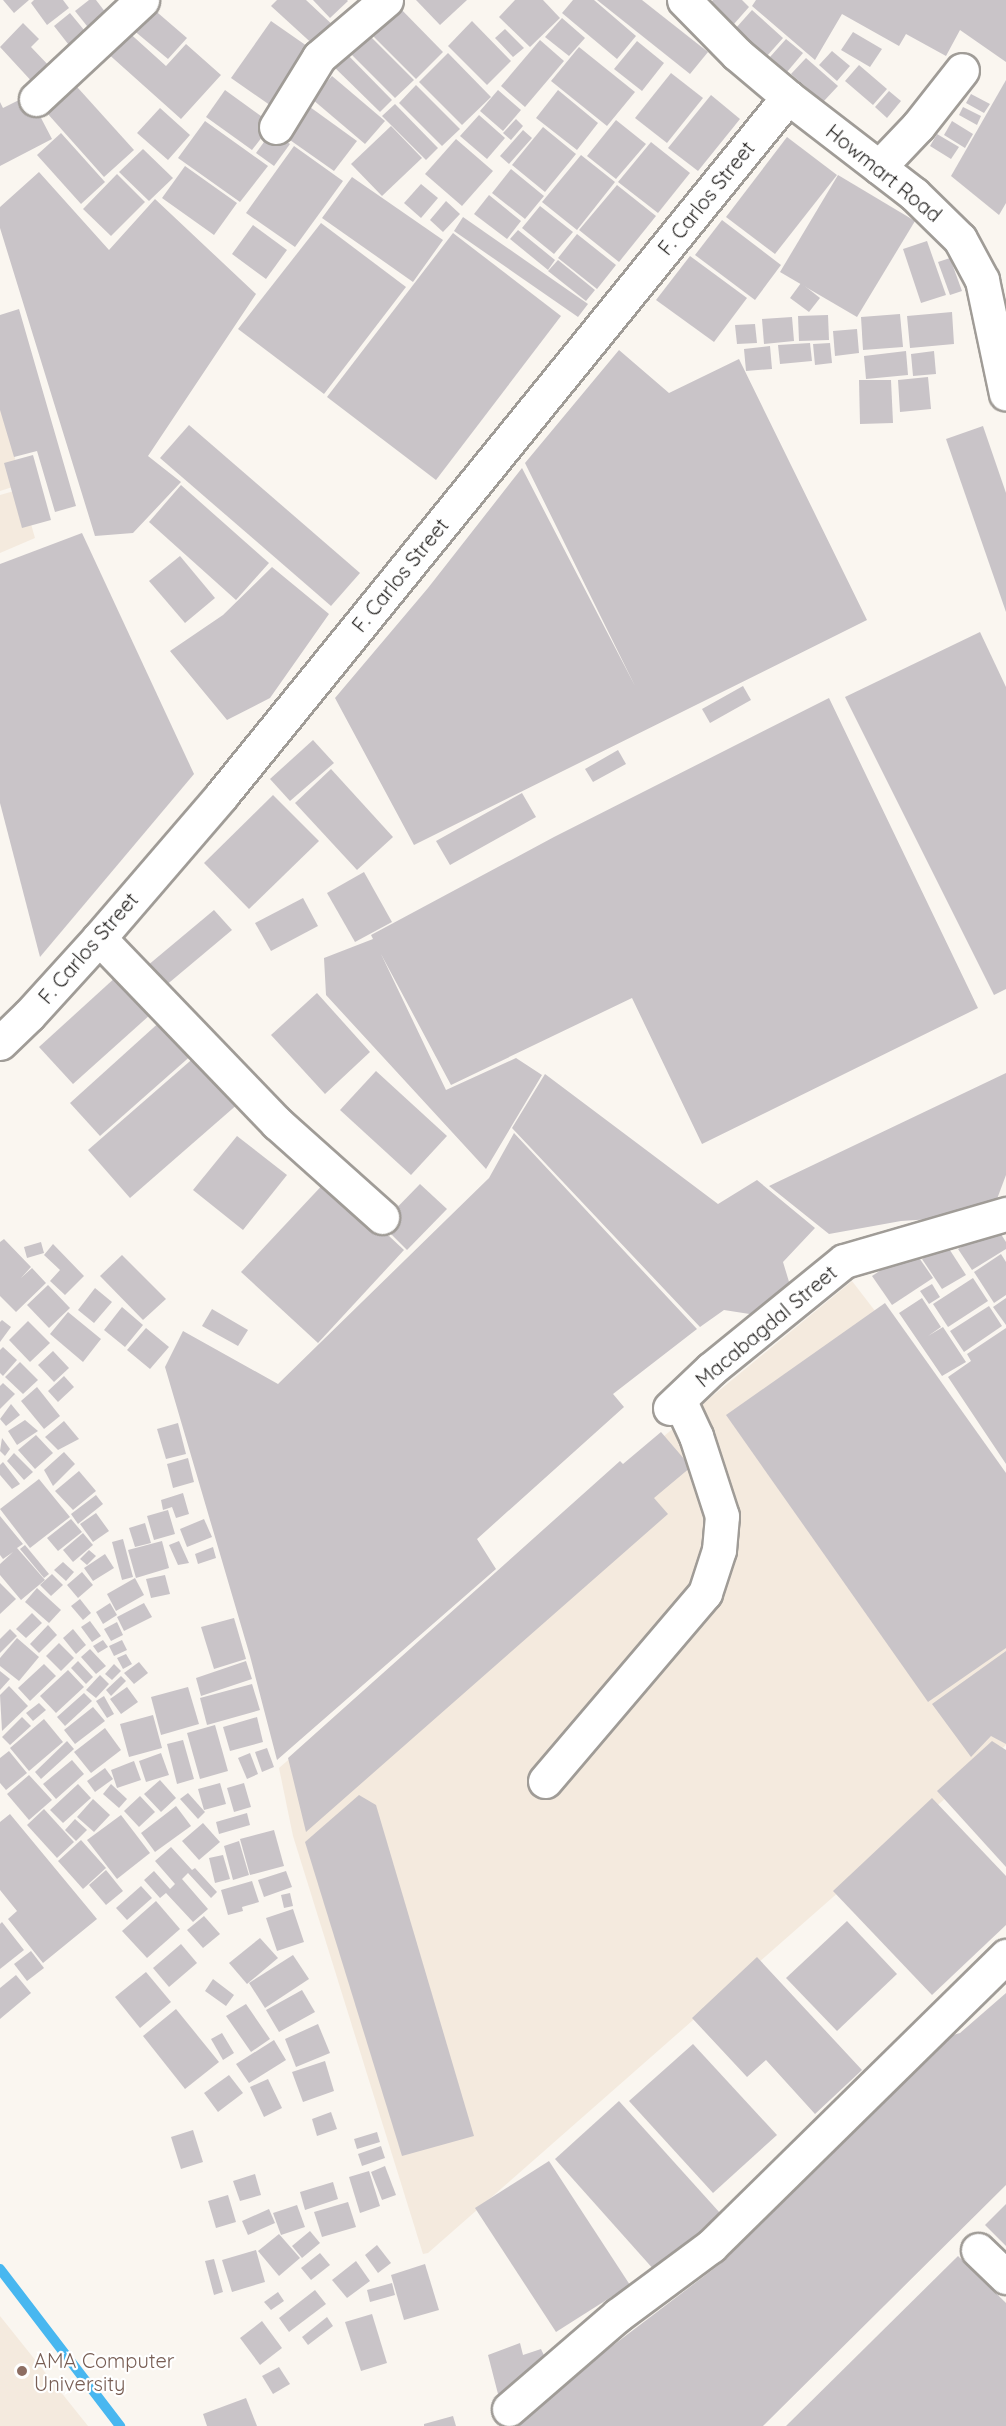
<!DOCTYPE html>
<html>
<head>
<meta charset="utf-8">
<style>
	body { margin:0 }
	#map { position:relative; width:1006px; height:2426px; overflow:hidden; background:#faf6f0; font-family:Quicksand,sans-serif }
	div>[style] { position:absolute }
	.built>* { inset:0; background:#f4eade }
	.stream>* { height:10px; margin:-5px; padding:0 5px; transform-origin:5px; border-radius:5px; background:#48b7f0 }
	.building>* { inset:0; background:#c9c4c8 }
	.roads { filter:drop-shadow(2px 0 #a09c97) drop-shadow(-2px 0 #a09c97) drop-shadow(0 2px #a09c97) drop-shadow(0 -2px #a09c97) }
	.minor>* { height:33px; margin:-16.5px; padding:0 16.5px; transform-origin:16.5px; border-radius:16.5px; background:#fff }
	.dots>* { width:16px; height:16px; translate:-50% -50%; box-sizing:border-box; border:3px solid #fff; border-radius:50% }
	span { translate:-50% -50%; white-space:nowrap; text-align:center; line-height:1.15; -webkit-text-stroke:4.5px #fff; paint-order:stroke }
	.street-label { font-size:20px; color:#282624 }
	.education-label { font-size:20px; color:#785e54 }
	.left { translate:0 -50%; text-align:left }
</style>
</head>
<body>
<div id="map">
	<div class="built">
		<div style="clip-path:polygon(0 358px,19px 485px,0 491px)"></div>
		<div style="clip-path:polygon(21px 489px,35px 538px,0 553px,0 495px)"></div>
		<div style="clip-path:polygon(852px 1281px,1006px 1481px,1006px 1745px,428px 2253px,423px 2254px,293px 1836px,279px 1768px,612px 1479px)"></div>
		<div style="clip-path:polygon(0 2316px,88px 2426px,0 2426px)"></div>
	</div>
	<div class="stream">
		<div style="left:0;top:2269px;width:198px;rotate:52.6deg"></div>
	</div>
	<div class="building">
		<div style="clip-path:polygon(3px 0,29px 0,14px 13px)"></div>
		<div style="clip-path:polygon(34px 0,63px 0,69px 8px,47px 25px,31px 3px)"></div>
		<div style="clip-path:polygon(89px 0,96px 0,109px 17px,91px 31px,75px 11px)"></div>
		<div style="clip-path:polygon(277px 0,306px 0,337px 29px,318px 49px,271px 6px)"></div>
		<div style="clip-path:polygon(313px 0,347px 0,348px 1px,330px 18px)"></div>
		<div style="clip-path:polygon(416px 0,467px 0,440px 25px)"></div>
		<div style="clip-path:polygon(515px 0,543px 0,560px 18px,530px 47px,499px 17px)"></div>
		<div style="clip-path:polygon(573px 0,594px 0,636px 36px,617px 59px,562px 13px)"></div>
		<div style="clip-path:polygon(597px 0,642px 0,708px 52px,690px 74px)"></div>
		<div style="clip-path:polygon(713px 0,742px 0,749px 7px,734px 24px,710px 3px)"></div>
		<div style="clip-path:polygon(756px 0,1006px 0,1006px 62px,960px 30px,946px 56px,906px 34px,899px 46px,842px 14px,815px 60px,752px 6px)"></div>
		<div style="clip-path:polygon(395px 3px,443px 52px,416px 79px,367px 30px)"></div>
		<div style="clip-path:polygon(151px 7px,187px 38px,168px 59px,132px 29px)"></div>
		<div style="clip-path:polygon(752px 10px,783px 38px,767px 56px,736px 28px)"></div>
		<div style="clip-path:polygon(70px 13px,89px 36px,72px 49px,54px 26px)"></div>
		<div style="clip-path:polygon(562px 18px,585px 38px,569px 56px,545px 37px)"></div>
		<div style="clip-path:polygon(271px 21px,317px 53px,277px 110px,231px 78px)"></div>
		<div style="clip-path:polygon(472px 21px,511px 61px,487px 85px,448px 46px)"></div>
		<div style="clip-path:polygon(23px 23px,39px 39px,31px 47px,52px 69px,35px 85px,0 47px)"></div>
		<div style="clip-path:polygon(125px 29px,166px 66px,186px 44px,221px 75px,181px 119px,105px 51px)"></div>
		<div style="clip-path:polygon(505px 29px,524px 48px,513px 57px,495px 38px)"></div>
		<div style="clip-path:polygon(364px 30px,414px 80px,395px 98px,345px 48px)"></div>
		<div style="clip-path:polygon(853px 32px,882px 49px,870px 67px,841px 50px)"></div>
		<div style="clip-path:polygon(786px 39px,803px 53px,787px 72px,770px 57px)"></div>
		<div style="clip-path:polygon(540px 40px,564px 61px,525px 107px,501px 86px)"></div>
		<div style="clip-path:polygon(637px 41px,664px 63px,642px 91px,614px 69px)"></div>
		<div style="clip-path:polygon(579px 47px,635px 92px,607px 126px,551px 81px)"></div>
		<div style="clip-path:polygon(341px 48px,392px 100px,380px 112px,328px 61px)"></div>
		<div style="clip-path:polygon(832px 51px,850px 66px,837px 81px,819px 65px)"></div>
		<div style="clip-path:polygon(448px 53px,491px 97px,462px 125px,419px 82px)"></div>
		<div style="clip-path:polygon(806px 58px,838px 86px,823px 102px,791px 74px)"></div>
		<div style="clip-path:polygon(859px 65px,887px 89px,873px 105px,845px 81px)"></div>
		<div style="clip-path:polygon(671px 73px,703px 98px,667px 143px,635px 118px)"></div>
		<div style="clip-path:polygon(332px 76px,385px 121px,365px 144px,312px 99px)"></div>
		<div style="clip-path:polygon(69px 78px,134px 150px,104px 177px,39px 104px)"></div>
		<div style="clip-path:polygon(1006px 80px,1006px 203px,999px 215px,951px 176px)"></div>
		<div style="clip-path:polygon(416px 85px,460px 129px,442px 146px,399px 103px)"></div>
		<div style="clip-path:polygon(225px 90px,272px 124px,252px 150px,206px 117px)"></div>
		<div style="clip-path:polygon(498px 90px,521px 110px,503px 131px,480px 111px)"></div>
		<div style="clip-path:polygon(558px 90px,598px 123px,577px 150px,536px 118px)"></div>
		<div style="clip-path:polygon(889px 91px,901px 101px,887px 118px,875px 107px)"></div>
		<div style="clip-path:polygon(971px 94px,990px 104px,984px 113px,966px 103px)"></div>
		<div style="clip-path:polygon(29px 95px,52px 139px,0 166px,0 102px,3px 108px)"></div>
		<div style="clip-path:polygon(711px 95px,740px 119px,698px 171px,668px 148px)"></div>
		<div style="clip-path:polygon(303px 102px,357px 141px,334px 171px,280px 133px)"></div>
		<div style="clip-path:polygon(395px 104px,438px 148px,426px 160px,382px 116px)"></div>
		<div style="clip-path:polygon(963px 107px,981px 116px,977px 125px,959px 115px)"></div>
		<div style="clip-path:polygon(160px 108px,190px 135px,168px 160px,137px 133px)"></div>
		<div style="clip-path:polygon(479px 115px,505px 138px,487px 159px,460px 136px)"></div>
		<div style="clip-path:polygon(516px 119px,523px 126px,511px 140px,503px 133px)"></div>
		<div style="clip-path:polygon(616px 120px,646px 144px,616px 179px,587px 156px)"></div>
		<div style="clip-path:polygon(205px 121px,268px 166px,240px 202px,178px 158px)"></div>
		<div style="clip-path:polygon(952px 121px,973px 134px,965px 148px,944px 135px)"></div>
		<div style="clip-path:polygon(391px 126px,422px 158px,382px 196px,351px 164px)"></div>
		<div style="clip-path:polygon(543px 127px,576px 154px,545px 192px,512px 165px)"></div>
		<div style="clip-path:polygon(523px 130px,532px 138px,509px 164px,500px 156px)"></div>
		<div style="clip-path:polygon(272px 131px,290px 144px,274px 166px,256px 153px)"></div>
		<div style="clip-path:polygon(61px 133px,105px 182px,81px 204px,37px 155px)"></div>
		<div style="clip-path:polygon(937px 134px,959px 147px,951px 159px,930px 146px)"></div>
		<div style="clip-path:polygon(787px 137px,837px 175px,775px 254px,726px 217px)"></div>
		<div style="clip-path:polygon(456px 139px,493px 171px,462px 206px,425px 174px)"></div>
		<div style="clip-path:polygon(651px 142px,690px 173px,658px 213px,618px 182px)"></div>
		<div style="clip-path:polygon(294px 146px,343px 181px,295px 247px,246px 213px)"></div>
		<div style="clip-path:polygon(143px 149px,173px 178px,149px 201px,119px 172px)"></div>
		<div style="clip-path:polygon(581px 155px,615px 182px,577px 230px,542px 202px)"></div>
		<div style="clip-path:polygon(185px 166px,237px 203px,214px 235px,162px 198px)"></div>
		<div style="clip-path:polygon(511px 169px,544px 196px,525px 219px,492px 193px)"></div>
		<div style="clip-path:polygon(39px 172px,109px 250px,155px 199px,256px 294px,148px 456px,181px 482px,133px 533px,95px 536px,0 228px,0 207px)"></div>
		<div style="clip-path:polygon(117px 174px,145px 202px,111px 236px,83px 209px)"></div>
		<div style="clip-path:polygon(838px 175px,915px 221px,857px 317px,780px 272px)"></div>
		<div style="clip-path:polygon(352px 177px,443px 240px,413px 282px,322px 218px)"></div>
		<div style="clip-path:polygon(421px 184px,438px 198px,421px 218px,404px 203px)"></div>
		<div style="clip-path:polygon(617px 185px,656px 216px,619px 262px,579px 230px)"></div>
		<div style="clip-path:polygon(489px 195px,521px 221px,507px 239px,474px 214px)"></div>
		<div style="clip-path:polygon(446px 201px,460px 214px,443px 232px,430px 220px)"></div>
		<div style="clip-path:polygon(540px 206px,573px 232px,554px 254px,522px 228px)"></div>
		<div style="clip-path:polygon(463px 217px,588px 304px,578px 317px,454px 231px)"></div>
		<div style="clip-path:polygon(722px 220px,781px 265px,755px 300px,695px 255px)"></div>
		<div style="clip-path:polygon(321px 223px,406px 287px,324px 394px,238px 329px)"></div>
		<div style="clip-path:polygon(253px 225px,287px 250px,266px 279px,232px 254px)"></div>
		<div style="clip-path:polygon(518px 230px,555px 260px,548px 270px,510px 239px)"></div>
		<div style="clip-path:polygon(453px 233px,561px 316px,436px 480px,327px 397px)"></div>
		<div style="clip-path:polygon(577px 234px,616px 265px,597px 289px,558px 258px)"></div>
		<div style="clip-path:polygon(927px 241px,946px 295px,921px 303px,903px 249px)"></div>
		<div style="clip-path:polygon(690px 256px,747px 298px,714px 342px,656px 300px)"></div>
		<div style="clip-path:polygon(950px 258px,962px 291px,950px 295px,938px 262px)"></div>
		<div style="clip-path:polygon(558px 260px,595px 290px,586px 301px,548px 271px)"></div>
		<div style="clip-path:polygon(801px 283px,820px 298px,809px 312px,790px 298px)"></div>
		<div style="clip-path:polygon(19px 309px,76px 506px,55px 512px,37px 451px,14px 457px,0 410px,0 315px)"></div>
		<div style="clip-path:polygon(952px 312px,954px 344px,910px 348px,907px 316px)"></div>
		<div style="clip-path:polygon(900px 314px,903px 347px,863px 350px,861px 317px)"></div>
		<div style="clip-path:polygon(828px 315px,829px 340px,799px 341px,798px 316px)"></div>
		<div style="clip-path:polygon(792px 317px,794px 341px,764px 344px,762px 319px)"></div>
		<div style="clip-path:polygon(755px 324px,757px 343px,737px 344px,735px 325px)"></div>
		<div style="clip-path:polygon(857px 329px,859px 353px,835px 356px,833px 331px)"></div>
		<div style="clip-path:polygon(810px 343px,812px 361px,780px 364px,778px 345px)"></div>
		<div style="clip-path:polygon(830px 343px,832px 363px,815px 365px,813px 344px)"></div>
		<div style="clip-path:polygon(770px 346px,772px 369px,746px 371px,744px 349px)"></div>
		<div style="clip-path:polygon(619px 350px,669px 393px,739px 359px,867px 620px,414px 845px,335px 698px,428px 588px,522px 468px,635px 686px,525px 463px)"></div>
		<div style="clip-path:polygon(906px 351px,908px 375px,866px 379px,864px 356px)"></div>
		<div style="clip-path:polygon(934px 351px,936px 374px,913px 376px,911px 354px)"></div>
		<div style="clip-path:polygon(928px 377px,931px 409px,900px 412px,898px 380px)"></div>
		<div style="clip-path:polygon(859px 380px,891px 380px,893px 423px,860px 424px)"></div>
		<div style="clip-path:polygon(189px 425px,360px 573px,331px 606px,160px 458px)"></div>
		<div style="clip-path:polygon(983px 426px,1006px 493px,1006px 612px,946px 439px)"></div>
		<div style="clip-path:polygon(33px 455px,51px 520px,22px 528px,4px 463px)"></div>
		<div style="clip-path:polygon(181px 485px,269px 563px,236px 600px,149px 522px)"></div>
		<div style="clip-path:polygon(82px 533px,194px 774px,40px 957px,0 803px,0 564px)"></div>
		<div style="clip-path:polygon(180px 556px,215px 598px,185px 623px,149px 581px)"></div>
		<div style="clip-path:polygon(272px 567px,329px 614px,270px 698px,227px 720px,170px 651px,223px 615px)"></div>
		<div style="clip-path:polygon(980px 632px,1006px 687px,1006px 989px,994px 995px,845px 697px)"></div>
		<div style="clip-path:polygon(743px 686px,751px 700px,710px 723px,702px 709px)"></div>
		<div style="clip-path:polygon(829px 698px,978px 1008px,702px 1144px,632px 998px,451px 1085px,381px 954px,446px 1090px,516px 1058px,542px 1075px,486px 1169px,326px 995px,324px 958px,373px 939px,371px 935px,554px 837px)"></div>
		<div style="clip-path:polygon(313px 740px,334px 763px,290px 801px,270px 779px)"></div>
		<div style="clip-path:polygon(618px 750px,626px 764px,593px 782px,585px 769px)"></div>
		<div style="clip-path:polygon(331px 769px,393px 837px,357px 870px,295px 803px)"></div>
		<div style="clip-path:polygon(522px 793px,536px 817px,450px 865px,436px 841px)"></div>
		<div style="clip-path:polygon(273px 795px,319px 841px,249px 909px,204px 863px)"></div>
		<div style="clip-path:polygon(364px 872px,392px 922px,355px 942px,327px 893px)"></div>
		<div style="clip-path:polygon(303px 898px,318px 926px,271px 951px,255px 923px)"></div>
		<div style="clip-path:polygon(214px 910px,232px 930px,164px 987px,147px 966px)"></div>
		<div style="clip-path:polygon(117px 976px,151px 1014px,73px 1084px,39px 1047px)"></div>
		<div style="clip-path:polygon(317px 993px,370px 1052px,325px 1094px,271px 1035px)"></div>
		<div style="clip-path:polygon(163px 1019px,194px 1053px,100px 1136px,70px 1103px)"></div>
		<div style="clip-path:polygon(197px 1055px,239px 1103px,130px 1198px,88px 1150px)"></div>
		<div style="clip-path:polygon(376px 1071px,447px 1136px,411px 1175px,340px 1110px)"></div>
		<div style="clip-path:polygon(1006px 1073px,1006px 1175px,991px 1215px,901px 1221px,829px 1234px,769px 1186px)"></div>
		<div style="clip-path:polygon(545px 1074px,718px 1204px,757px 1180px,815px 1228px,783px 1262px,790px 1285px,756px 1315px,724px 1310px,700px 1327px,512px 1128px)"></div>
		<div style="clip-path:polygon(514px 1133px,697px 1329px,613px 1394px,624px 1407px,477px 1539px,496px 1569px,277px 1760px,250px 1656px,165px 1367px,183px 1331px,278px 1384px,489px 1178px)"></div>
		<div style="clip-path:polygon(237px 1136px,287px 1175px,243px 1230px,193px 1190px)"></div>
		<div style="clip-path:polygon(328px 1179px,404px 1250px,318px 1343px,241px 1272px)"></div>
		<div style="clip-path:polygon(420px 1184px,447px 1209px,407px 1250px,381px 1224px)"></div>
		<div style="clip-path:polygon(995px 1225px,1006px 1242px,1006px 1249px,972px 1270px,958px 1249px)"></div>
		<div style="clip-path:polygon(4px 1239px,31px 1267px,21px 1278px,32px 1268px,46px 1283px,16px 1312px,0 1296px,0 1242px)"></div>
		<div style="clip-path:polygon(41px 1242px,44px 1253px,27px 1258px,24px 1247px)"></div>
		<div style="clip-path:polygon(53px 1244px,84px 1276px,65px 1295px,50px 1281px,60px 1270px,44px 1255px)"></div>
		<div style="clip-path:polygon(946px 1244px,966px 1275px,942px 1289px,922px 1259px)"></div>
		<div style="clip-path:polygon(913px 1249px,933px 1278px,892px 1305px,872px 1276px)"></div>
		<div style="clip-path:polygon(1001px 1254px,1006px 1262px,1006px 1295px,994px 1303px,974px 1272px)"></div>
		<div style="clip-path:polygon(122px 1255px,166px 1299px,143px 1320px,100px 1276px)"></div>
		<div style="clip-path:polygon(973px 1278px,988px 1301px,948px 1327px,933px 1304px)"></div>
		<div style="clip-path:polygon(932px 1284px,940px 1297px,929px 1304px,920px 1291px)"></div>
		<div style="clip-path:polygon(48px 1285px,70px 1308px,49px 1328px,27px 1305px)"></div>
		<div style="clip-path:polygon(95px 1288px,112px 1302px,94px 1323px,78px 1310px)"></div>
		<div style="clip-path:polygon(922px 1298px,941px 1327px,928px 1336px,943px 1327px,966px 1362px,942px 1376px,899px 1313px)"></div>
		<div style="clip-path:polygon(1006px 1298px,1006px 1325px,993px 1307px)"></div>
		<div style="clip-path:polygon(885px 1303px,1006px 1473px,1006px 1648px,928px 1702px,726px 1415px)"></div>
		<div style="clip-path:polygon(989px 1306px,1002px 1326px,964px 1352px,950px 1331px)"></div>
		<div style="clip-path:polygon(122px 1307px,143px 1325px,125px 1347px,104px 1330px)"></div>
		<div style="clip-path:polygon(212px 1309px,248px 1330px,238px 1346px,202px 1326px)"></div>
		<div style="clip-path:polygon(68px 1312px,101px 1339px,83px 1362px,50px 1334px)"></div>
		<div style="clip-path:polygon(2px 1320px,11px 1327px,0 1342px,0 1322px)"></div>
		<div style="clip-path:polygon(28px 1321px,50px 1343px,30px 1362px,9px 1340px)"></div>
		<div style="clip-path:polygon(146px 1328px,169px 1347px,150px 1369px,127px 1350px)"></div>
		<div style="clip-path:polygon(1006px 1328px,1006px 1464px,948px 1377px,971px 1361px,967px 1354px)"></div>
		<div style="clip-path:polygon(3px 1347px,17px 1360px,3px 1376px,0 1373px,0 1350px)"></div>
		<div style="clip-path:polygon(53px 1351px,69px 1368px,54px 1382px,38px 1365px)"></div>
		<div style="clip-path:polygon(20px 1362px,38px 1380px,23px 1394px,5px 1377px)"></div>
		<div style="clip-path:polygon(64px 1376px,74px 1387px,58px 1402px,48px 1391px)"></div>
		<div style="clip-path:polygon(3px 1383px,15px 1394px,0 1409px,0 1386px)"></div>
		<div style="clip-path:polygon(37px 1387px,60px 1416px,44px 1429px,21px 1401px)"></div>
		<div style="clip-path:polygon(11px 1404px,20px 1415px,6px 1426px,0 1419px)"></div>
		<div style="clip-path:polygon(25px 1420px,38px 1431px,17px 1445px,8px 1431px)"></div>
		<div style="clip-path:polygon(64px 1421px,79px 1439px,58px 1450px,45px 1437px)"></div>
		<div style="clip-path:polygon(178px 1423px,186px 1454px,166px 1459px,157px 1429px)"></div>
		<div style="clip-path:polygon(661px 1432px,691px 1467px,654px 1498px,668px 1514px,306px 1832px,288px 1758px,620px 1461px,623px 1464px)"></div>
		<div style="clip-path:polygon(36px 1435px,53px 1453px,35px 1469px,18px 1450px)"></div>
		<div style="clip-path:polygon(2px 1438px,10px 1449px,5px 1456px,0 1451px)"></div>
		<div style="clip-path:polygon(64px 1452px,75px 1464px,53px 1486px,44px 1470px)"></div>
		<div style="clip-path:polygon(14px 1453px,33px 1472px,24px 1480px,7px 1461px)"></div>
		<div style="clip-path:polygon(188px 1458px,194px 1482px,173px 1488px,167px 1464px)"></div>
		<div style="clip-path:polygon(3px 1462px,20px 1484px,12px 1489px,0 1475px,0 1465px)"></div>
		<div style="clip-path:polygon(79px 1471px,96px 1491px,73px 1510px,55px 1491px)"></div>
		<div style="clip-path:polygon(39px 1479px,70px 1517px,30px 1548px,0 1509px)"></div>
		<div style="clip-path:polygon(183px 1493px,189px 1514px,176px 1518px,172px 1507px,163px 1510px,161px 1500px)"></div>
		<div style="clip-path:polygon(96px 1495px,103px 1504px,78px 1524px,71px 1514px)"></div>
		<div style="clip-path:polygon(168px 1510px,175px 1534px,154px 1540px,147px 1516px)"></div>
		<div style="clip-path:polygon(96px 1513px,109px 1531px,93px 1542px,80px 1524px)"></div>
		<div style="clip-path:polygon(0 1516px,23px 1544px,17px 1548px,45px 1580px,21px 1600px,0 1575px,0 1564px,13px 1552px,3px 1559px,0 1555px)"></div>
		<div style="clip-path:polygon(71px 1519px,82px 1532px,58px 1551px,47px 1538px)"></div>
		<div style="clip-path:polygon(204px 1519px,212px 1537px,187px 1547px,180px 1529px)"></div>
		<div style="clip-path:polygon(145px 1523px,151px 1543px,135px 1547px,129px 1528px)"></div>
		<div style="clip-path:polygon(83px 1533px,93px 1545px,73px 1562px,63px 1550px)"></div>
		<div style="clip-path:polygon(123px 1539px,133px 1577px,122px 1580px,112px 1542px)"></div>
		<div style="clip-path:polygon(162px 1541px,169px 1568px,136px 1578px,128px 1550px)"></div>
		<div style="clip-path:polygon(179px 1541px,189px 1563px,178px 1565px,169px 1545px)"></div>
		<div style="clip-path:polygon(25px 1545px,49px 1574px,44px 1578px,20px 1549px)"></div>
		<div style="clip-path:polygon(213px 1547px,216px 1558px,198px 1564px,195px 1554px)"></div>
		<div style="clip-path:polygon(89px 1550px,96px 1556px,87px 1565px,80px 1559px)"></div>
		<div style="clip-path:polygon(105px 1554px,114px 1568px,93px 1581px,84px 1568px)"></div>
		<div style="clip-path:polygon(63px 1562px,74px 1572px,66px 1581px,54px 1570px)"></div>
		<div style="clip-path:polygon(82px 1572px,93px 1585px,78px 1598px,67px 1585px)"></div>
		<div style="clip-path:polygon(52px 1574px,63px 1585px,51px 1596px,40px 1585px)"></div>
		<div style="clip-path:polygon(165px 1575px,170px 1594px,151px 1598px,146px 1579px)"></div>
		<div style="clip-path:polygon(135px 1578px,144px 1595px,116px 1611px,107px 1594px)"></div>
		<div style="clip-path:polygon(0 1583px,16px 1599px,0 1614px)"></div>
		<div style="clip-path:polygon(37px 1588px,61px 1610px,49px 1623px,25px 1602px)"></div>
		<div style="clip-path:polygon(80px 1599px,91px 1613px,83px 1620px,71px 1606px)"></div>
		<div style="clip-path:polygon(110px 1603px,117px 1615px,103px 1624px,96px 1612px)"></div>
		<div style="clip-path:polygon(144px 1603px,152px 1617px,124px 1631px,117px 1617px)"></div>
		<div style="clip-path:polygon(32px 1613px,42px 1623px,26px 1638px,16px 1629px)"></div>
		<div style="clip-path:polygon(234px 1618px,246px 1659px,214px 1669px,201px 1627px)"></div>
		<div style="clip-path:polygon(90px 1621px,101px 1636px,92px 1642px,81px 1627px)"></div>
		<div style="clip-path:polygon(117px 1622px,123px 1635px,111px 1641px,104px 1629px)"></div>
		<div style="clip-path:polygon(48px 1625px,57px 1635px,39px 1653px,30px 1644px)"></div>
		<div style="clip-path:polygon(10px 1629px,17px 1636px,0 1653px,0 1639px)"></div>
		<div style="clip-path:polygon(73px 1629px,86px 1645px,76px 1654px,63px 1638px)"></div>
		<div style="clip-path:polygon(17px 1638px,39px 1657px,19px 1681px,0 1666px,0 1658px)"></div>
		<div style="clip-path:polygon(103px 1640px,108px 1647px,98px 1653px,93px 1646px)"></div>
		<div style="clip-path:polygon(122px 1640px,127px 1650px,114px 1656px,109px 1646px)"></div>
		<div style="clip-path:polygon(59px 1643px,74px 1658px,61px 1671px,46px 1656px)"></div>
		<div style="clip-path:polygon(90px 1649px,106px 1666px,96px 1674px,81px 1657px)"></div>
		<div style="clip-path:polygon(1006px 1651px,1006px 1744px,991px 1736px,971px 1757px,932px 1704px)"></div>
		<div style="clip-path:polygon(126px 1654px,132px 1664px,123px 1669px,117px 1658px)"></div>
		<div style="clip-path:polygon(78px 1661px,93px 1677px,86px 1684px,71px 1668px)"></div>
		<div style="clip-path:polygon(246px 1661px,252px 1679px,201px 1696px,196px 1678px)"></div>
		<div style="clip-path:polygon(139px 1662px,148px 1673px,134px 1684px,124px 1673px)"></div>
		<div style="clip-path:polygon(44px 1664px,56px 1676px,30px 1701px,18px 1688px)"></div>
		<div style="clip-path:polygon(114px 1664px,121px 1671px,112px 1680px,105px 1674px)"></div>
		<div style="clip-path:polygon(68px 1670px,84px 1687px,56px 1713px,40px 1696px)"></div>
		<div style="clip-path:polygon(0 1671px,10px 1679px,0 1690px)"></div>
		<div style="clip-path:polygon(100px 1675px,109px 1684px,96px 1698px,86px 1690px)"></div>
		<div style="clip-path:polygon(121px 1676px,126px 1681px,111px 1696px,106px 1690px)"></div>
		<div style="clip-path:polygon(252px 1684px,260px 1710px,207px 1725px,200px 1698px)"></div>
		<div style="clip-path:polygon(9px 1686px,28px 1706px,2px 1731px,0 1695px)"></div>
		<div style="clip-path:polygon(127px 1687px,138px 1702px,121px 1714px,110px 1699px)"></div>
		<div style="clip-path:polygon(188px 1687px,199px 1724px,161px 1735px,151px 1697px)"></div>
		<div style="clip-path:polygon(84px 1693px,92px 1701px,65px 1726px,57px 1717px)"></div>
		<div style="clip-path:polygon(104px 1696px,114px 1714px,107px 1718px,96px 1701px)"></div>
		<div style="clip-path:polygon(39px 1703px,46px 1710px,33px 1721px,26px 1713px)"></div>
		<div style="clip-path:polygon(93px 1707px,105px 1721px,75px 1744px,64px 1730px)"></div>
		<div style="clip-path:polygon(153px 1715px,162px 1748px,129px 1757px,120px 1724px)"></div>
		<div style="clip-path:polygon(22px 1717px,31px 1726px,10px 1745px,2px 1737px)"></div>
		<div style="clip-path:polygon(257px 1717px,263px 1742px,230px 1751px,223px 1727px)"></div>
		<div style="clip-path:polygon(44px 1719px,63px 1742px,29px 1771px,10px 1748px)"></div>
		<div style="clip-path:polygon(215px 1725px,228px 1771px,200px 1779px,187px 1733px)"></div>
		<div style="clip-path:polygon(105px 1728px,121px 1750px,91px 1773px,74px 1752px)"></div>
		<div style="clip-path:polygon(183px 1740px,194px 1779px,177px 1784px,167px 1744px)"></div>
		<div style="clip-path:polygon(67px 1741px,74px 1749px,41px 1779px,35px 1772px)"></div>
		<div style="clip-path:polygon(992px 1741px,1006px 1750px,1006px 1867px,937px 1791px)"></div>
		<div style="clip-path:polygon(267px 1748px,274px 1767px,262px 1772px,255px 1752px)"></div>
		<div style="clip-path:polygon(9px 1751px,27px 1773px,6px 1790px,0 1783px,0 1758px)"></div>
		<div style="clip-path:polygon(161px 1753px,169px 1775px,146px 1782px,139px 1761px)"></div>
		<div style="clip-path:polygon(250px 1753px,258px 1774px,247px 1779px,238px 1758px)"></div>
		<div style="clip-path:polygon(72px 1760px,84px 1774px,56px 1799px,43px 1784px)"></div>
		<div style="clip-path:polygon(134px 1761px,141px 1780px,117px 1788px,111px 1770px)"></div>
		<div style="clip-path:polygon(105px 1768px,113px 1779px,95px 1792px,87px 1781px)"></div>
		<div style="clip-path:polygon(29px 1775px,52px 1800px,29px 1820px,7px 1794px)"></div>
		<div style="clip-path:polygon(160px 1780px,176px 1798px,161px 1812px,144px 1794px)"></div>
		<div style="clip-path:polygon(220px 1783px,226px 1804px,204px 1810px,198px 1789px)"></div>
		<div style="clip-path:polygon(244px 1783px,251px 1807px,234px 1812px,227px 1788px)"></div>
		<div style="clip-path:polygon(78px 1784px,91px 1798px,63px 1823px,50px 1810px)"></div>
		<div style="clip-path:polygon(111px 1784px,127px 1799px,119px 1808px,103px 1794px)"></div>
		<div style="clip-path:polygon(188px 1793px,205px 1812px,198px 1819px,180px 1799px)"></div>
		<div style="clip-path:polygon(359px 1795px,376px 1805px,474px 2136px,402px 2156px,305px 1842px)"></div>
		<div style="clip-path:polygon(140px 1796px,155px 1812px,139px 1827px,124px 1811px)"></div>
		<div style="clip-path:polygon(932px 1798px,1006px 1876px,1006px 1925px,932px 1995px,833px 1891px)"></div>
		<div style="clip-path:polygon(93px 1799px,110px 1815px,94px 1832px,77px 1817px)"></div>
		<div style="clip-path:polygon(176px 1806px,191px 1826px,155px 1852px,141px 1833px)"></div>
		<div style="clip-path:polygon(44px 1809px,74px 1842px,57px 1858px,27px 1825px)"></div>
		<div style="clip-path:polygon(247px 1813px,250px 1825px,219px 1834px,216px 1822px)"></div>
		<div style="clip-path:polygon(10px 1814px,97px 1919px,43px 1963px,8px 1919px,17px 1911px,0 1890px,0 1822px)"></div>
		<div style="clip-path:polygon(121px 1815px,150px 1853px,117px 1879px,87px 1840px)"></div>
		<div style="clip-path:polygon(75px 1819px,87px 1830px,76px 1841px,65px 1830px)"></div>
		<div style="clip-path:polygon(203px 1823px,220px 1842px,199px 1860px,182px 1841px)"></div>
		<div style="clip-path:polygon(274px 1830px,284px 1866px,250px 1875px,240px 1839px)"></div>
		<div style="clip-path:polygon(81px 1840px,106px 1868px,83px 1889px,58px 1861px)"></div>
		<div style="clip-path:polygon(239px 1841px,249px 1875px,233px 1880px,224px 1846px)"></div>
		<div style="clip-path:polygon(171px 1847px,192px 1870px,195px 1868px,217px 1892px,211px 1898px,188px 1873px,182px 1879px,208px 1909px,193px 1922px,166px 1893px,160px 1898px,144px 1880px,154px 1871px,170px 1889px,175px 1884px,155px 1861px)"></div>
		<div style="clip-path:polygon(223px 1855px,230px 1879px,215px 1883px,209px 1858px)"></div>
		<div style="clip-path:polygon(106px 1870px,123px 1891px,106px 1905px,89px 1885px)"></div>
		<div style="clip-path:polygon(286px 1871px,292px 1887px,264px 1897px,258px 1880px)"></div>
		<div style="clip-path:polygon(252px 1881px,259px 1902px,242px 1907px,243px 1911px,228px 1915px,221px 1890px)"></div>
		<div style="clip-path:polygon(141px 1886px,152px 1898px,127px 1920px,116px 1908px)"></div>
		<div style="clip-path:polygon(290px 1893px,293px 1906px,284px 1908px,281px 1895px)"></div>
		<div style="clip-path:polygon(156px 1901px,180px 1929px,147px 1958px,122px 1931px)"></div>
		<div style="clip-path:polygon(293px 1909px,304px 1942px,277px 1951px,266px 1918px)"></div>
		<div style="clip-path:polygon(204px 1916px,220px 1934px,203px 1948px,187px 1930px)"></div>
		<div style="clip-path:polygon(847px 1921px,897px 1974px,837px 2031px,786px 1978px)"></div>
		<div style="clip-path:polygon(2px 1922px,24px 1950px,0 1969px,0 1924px)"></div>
		<div style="clip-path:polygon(260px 1938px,278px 1958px,247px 1984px,229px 1963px)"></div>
		<div style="clip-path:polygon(181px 1944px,197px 1963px,169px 1987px,153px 1968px)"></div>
		<div style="clip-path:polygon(31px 1951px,44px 1968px,27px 1981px,14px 1964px)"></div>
		<div style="clip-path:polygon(293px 1955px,309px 1979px,265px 2008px,249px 1983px)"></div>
		<div style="clip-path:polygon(757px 1957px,862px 2070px,815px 2114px,766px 2060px,747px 2077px,692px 2018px)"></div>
		<div style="clip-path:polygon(146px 1972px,171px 2002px,140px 2028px,115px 1997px)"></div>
		<div style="clip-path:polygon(16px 1975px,31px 1993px,0 2019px,0 1988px)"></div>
		<div style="clip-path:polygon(213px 1979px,234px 1995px,226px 2006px,205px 1991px)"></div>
		<div style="clip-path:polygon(302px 1990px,315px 2012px,279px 2032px,266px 2010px)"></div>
		<div style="clip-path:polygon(1006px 1993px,1006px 2185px,763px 2426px,507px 2426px,724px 2261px,936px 2040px,960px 2033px)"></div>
		<div style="clip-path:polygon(246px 2004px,270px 2039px,251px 2052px,226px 2016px)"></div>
		<div style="clip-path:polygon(176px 2009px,219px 2062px,185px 2089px,143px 2036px)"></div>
		<div style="clip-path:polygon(318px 2024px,330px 2053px,296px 2067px,285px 2039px)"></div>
		<div style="clip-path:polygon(222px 2033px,234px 2053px,223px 2060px,211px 2039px)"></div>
		<div style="clip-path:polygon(274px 2040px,286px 2060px,249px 2083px,236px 2064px)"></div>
		<div style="clip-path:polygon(693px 2044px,777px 2135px,713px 2193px,629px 2101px)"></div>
		<div style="clip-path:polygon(325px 2061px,334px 2091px,303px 2102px,292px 2072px)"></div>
		<div style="clip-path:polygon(229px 2075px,243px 2093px,218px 2112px,204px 2093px)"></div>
		<div style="clip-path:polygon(268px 2079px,282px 2108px,264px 2117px,250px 2087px)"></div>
		<div style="clip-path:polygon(619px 2101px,720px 2213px,655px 2271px,555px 2159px)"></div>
		<div style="clip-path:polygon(331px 2112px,337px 2129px,317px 2136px,312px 2119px)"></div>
		<div style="clip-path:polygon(193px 2130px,203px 2162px,181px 2169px,171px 2137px)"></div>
		<div style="clip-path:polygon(377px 2132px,380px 2142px,357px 2149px,354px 2139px)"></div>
		<div style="clip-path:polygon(381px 2146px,385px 2158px,362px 2166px,358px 2154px)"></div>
		<div style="clip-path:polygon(549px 2161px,630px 2285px,556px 2332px,475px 2208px)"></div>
		<div style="clip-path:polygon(385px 2166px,396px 2195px,382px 2200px,371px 2172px)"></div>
		<div style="clip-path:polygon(369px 2171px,380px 2206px,360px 2213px,349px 2177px)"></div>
		<div style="clip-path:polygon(255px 2174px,261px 2195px,240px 2201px,233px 2181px)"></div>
		<div style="clip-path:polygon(333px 2182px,338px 2199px,305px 2210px,300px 2192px)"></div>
		<div style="clip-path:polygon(228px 2195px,236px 2222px,216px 2228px,208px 2201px)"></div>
		<div style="clip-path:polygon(348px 2202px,356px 2227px,322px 2237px,314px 2212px)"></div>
		<div style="clip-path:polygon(1006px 2204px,1006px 2246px,985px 2225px)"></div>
		<div style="clip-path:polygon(297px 2205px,305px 2227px,281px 2235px,273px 2213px)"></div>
		<div style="clip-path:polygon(269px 2209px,275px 2223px,248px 2235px,242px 2221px)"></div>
		<div style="clip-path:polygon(310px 2231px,320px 2243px,302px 2258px,292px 2246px)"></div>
		<div style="clip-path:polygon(279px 2234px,300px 2258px,279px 2276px,258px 2251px)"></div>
		<div style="clip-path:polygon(377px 2245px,391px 2263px,378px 2273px,365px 2255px)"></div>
		<div style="clip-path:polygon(256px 2250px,265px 2282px,232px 2292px,222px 2260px)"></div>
		<div style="clip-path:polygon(320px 2253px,330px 2265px,311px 2280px,301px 2268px)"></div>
		<div style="clip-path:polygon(958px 2256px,1006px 2303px,1006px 2426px,786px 2426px)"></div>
		<div style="clip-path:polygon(214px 2259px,223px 2292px,214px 2295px,205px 2261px)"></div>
		<div style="clip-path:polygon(356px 2261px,370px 2281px,347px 2298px,332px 2280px)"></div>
		<div style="clip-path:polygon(425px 2264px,439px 2310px,404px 2320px,391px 2275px)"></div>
		<div style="clip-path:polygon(392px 2283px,395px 2295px,370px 2302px,367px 2290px)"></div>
		<div style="clip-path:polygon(315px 2290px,326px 2304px,289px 2332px,279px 2318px)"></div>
		<div style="clip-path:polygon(278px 2292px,284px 2301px,271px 2310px,264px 2302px)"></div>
		<div style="clip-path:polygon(372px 2314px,387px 2363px,361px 2371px,345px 2322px)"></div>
		<div style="clip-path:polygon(327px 2317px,333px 2326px,308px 2345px,302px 2337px)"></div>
		<div style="clip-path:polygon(262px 2321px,282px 2348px,260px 2365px,240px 2338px)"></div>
		<div style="clip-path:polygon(520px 2343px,523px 2355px,541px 2349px,549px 2366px,498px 2394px,488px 2355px)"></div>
		<div style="clip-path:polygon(279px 2367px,290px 2384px,273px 2394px,262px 2376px)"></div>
		<div style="clip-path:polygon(246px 2398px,257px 2426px,207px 2426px,203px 2414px)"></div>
		<div style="clip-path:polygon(453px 2416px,456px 2426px,424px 2426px,424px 2424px)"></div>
	</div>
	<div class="roads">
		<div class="minor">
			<div style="left:684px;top:0;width:76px;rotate:45.5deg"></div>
			<div style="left:737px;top:54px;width:67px;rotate:40.1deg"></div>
			<div style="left:788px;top:97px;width:159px;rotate:37.6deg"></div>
			<div style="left:914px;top:194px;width:64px;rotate:44.4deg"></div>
			<div style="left:960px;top:239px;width:47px;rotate:61.8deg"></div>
			<div style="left:982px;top:280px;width:116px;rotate:78.1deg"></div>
			<div style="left:36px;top:99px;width:145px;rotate:-43deg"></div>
			<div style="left:276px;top:127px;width:82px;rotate:-58.4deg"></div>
			<div style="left:319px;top:57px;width:88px;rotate:-40.4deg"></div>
			<div style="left:879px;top:167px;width:57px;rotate:-46.4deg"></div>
			<div style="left:918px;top:126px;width:71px;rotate:-51.8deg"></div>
			<div style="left:99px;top:938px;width:257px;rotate:46.1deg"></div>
			<div style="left:277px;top:1123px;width:141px;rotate:41.8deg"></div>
			<div style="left:0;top:1043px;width:40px;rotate:-44deg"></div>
			<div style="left:29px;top:1015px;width:104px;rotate:-47.7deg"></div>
			<div style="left:99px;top:938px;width:187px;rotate:-49.3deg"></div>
			<div style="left:221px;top:796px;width:900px;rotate:-50.95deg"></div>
			<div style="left:670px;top:1408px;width:57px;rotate:-43.6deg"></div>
			<div style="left:711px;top:1369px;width:171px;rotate:-39.1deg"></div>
			<div style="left:844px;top:1261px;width:169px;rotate:-16.2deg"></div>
			<div style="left:545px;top:1781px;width:247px;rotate:-49.6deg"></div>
			<div style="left:705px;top:1593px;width:45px;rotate:-72deg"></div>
			<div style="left:719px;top:1550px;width:34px;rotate:-85deg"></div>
			<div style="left:722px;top:1516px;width:84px;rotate:-108deg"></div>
			<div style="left:696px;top:1436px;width:40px;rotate:-115deg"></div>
			<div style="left:978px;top:2250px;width:39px;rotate:44deg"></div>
			<div style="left:509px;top:2409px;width:144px;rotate:-40.8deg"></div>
			<div style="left:618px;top:2315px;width:116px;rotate:-36.6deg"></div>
			<div style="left:711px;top:2246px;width:414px;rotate:-44.5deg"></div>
		</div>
	</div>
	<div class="dots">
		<div style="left:22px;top:2371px;background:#8d6e63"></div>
	</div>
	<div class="street-label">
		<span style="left:884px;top:173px;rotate:39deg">Howmart Road</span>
		<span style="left:706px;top:198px;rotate:-51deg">F. Carlos Street</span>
		<span style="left:400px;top:575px;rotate:-51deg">F. Carlos Street</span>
		<span style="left:88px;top:948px;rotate:-49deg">F. Carlos Street</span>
		<span style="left:766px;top:1326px;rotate:-40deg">Macabagdal Street</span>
	</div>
	<div class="education-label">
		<span class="left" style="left:34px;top:2372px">AMA Computer<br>University</span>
	</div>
</div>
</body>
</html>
